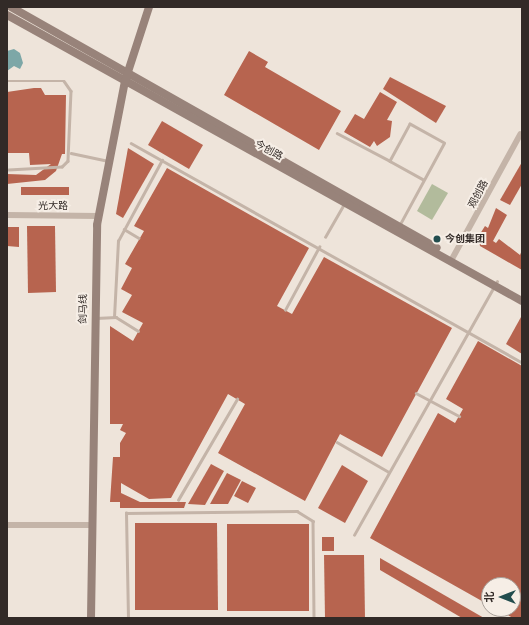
<!DOCTYPE html>
<html>
<head>
<meta charset="utf-8">
<style>
	body { margin:0 }
	#map { position:relative; width:529px; height:625px; overflow:hidden; background:#eee4da; font-family:Raleway,"Noto Sans SC",sans-serif }
	div>[style] { position:absolute }
	.green>* { inset:0; background:#b2bb9c }
	.water>* { inset:0; background:#7da7a7 }
	.building>* { inset:0; background:#b7644f }
	.service>* { height:2.5px; margin:-1.25px; padding:0 1.25px; transform-origin:1.25px; border-radius:1.25px; background:#c4b4a8 }
	.minor>* { height:5.5px; margin:-2.75px; padding:0 2.75px; transform-origin:2.75px; border-radius:2.75px; background:#c4b4a8 }
	.secondary>* { height:8px; margin:-4px; padding:0 4px; transform-origin:4px; border-radius:4px; background:#98837a }
	.dots>* { width:11px; height:11px; translate:-50% -50%; box-sizing:border-box; border:2px solid #f6eee6; border-radius:50% }
	span { translate:-50% -50%; white-space:nowrap; text-align:center; line-height:1.15; -webkit-text-stroke:4px #f6eee6; paint-order:stroke }
	.street-label { font-size:10px; color:#322a27 }
	.poi-label { font-size:10px; color:#322a27; font-weight:700 }
	.left { translate:0 -50%; text-align:left }
	.frame { position:absolute; inset:0; border:8px solid #322a27; pointer-events:none }
	.north { position:absolute; left:481px; top:577px; width:40px; height:40px; box-sizing:border-box; background:#f6eee6; border:1px solid #a8a09a; border-radius:50%; rotate:270deg; font-size:11px; font-weight:700; line-height:16px; text-align:center; color:#322a27 }
	.north::after { content:''; display:block; margin:auto; width:14px; height:18px; background:#224d4e; clip-path:polygon(50% 0,100% 100%,50% 72%,0 100%) }
</style>
</head>
<body>
<div id="map">
	<div class="green">
		<div style="clip-path:polygon(432px 184px,448px 193px,432px 220px,417px 211px)"></div>
	</div>
	<div class="water">
		<div style="clip-path:polygon(14px 49px,20px 53px,23px 63px,20px 69px,14px 66px,7px 71px,7px 51px)"></div>
	</div>
	<div class="building">
		<div style="clip-path:polygon(249px 51px,268px 62px,265px 67px,341px 111px,319px 150px,224px 95px)"></div>
		<div style="clip-path:polygon(390px 77px,446px 106px,436px 123px,383px 89px)"></div>
		<div style="clip-path:polygon(34px 88px,41px 88px,45px 95px,66px 95px,65px 154px,62px 154px,56px 171px,45px 180px,7px 184px,7px 174px,36px 175px,51px 164px,30px 165px,29px 153px,7px 153px,7px 92px)"></div>
		<div style="clip-path:polygon(380px 92px,397px 102px,387px 120px,392px 121px,390px 137px,377px 146px,374px 141px,370px 147px,344px 132px,355px 114px,364px 119px)"></div>
		<div style="clip-path:polygon(162px 121px,203px 145px,189px 169px,148px 145px)"></div>
		<div style="clip-path:polygon(128px 148px,154px 164px,123px 218px,116px 214px)"></div>
		<div style="clip-path:polygon(522px 162px,522px 184px,510px 205px,500px 200px)"></div>
		<div style="clip-path:polygon(167px 168px,309px 248px,277px 306px,292px 314px,324px 257px,452px 328px,382px 457px,340px 434px,305px 501px,218px 453px,245px 404px,228px 394px,171px 498px,149px 499px,121px 483px,121px 493px,140px 502px,186px 502px,184px 508px,120px 508px,120px 502px,110px 502px,113px 457px,120px 457px,120px 443px,126px 433px,120px 430px,123px 424px,110px 424px,110px 326px,133px 341px,143px 323px,122px 312px,132px 295px,121px 289px,132px 268px,125px 264px,144px 231px,134px 226px)"></div>
		<div style="clip-path:polygon(21px 187px,69px 187px,69px 195px,21px 195px)"></div>
		<div style="clip-path:polygon(496px 208px,507px 215px,493px 241px,496px 243px,499px 239px,520px 255px,522px 250px,522px 270px,480px 246px,478px 237px,485px 226px,488px 228px)"></div>
		<div style="clip-path:polygon(27px 226px,55px 226px,56px 292px,28px 293px)"></div>
		<div style="clip-path:polygon(7px 227px,19px 227px,19px 247px,7px 246px)"></div>
		<div style="clip-path:polygon(521px 317px,522px 318px,522px 354px,506px 344px)"></div>
		<div style="clip-path:polygon(478px 341px,522px 366px,522px 618px,513px 618px,497px 609px,513px 609px,513px 585px,489px 585px,489px 605px,370px 538px,438px 413px,455px 423px,463px 409px,446px 399px)"></div>
		<div style="clip-path:polygon(211px 464px,224px 471px,205px 505px,188px 504px)"></div>
		<div style="clip-path:polygon(342px 465px,368px 481px,345px 523px,318px 508px)"></div>
		<div style="clip-path:polygon(227px 473px,241px 480px,228px 504px,210px 504px)"></div>
		<div style="clip-path:polygon(242px 481px,256px 488px,248px 503px,234px 496px)"></div>
		<div style="clip-path:polygon(135px 523px,217px 523px,218px 610px,135px 610px)"></div>
		<div style="clip-path:polygon(227px 524px,309px 524px,309px 611px,227px 611px)"></div>
		<div style="clip-path:polygon(322px 537px,334px 537px,334px 551px,322px 551px)"></div>
		<div style="clip-path:polygon(324px 555px,364px 555px,365px 618px,325px 618px)"></div>
		<div style="clip-path:polygon(380px 558px,484px 618px,462px 618px,380px 570px)"></div>
	</div>
	<div class="service">
		<div style="left:7px;top:81px;width:57px"></div>
		<div style="left:64px;top:81px;width:12px;rotate:55deg"></div>
		<div style="left:71px;top:91px;width:70px;rotate:92.5deg"></div>
		<div style="left:68px;top:161px;width:8px;rotate:135deg"></div>
		<div style="left:62px;top:167px;width:53px;rotate:176.8deg"></div>
		<div style="left:337px;top:133px;width:60px;rotate:27.8deg"></div>
		<div style="left:131px;top:143px;width:448px;rotate:29.3deg"></div>
		<div style="left:71px;top:153px;width:38px;rotate:12deg"></div>
		<div style="left:399px;top:226px;width:94px;rotate:-61.5deg"></div>
		<div style="left:444px;top:143px;width:39px;rotate:-151deg"></div>
		<div style="left:410px;top:124px;width:42px;rotate:118.4deg"></div>
		<div style="left:390px;top:161px;width:38px;rotate:29deg"></div>
		<div style="left:124px;top:229px;width:17px;rotate:31deg"></div>
		<div style="left:325px;top:237px;width:38px;rotate:-60deg"></div>
		<div style="left:285px;top:310px;width:72px;rotate:-61.6deg"></div>
		<div style="left:114px;top:317px;width:76px;rotate:-87deg"></div>
		<div style="left:118px;top:241px;width:92px;rotate:-61.5deg"></div>
		<div style="left:96px;top:318px;width:20px;rotate:-3deg"></div>
		<div style="left:116px;top:317px;width:26px;rotate:32deg"></div>
		<div style="left:416px;top:393px;width:49px;rotate:28.1deg"></div>
		<div style="left:337px;top:442px;width:60px;rotate:30deg"></div>
		<div style="left:178px;top:500px;width:117px;rotate:-59.7deg"></div>
		<div style="left:354px;top:535px;width:291px;rotate:-60.6deg"></div>
		<div style="left:128px;top:618px;width:105px;rotate:-91.1deg"></div>
		<div style="left:126px;top:513px;width:171px;rotate:-0.7deg"></div>
		<div style="left:297px;top:511px;width:19px;rotate:32deg"></div>
		<div style="left:313px;top:521px;width:97px;rotate:89.4deg"></div>
	</div>
	<div class="minor">
		<div style="left:7px;top:215px;width:91px;rotate:0.6deg"></div>
		<div style="left:451px;top:261px;width:144px;rotate:-61.3deg"></div>
		<div style="left:7px;top:525px;width:85px"></div>
	</div>
	<div class="secondary">
		<div style="left:11px;top:7px;width:489px;rotate:29.5deg"></div>
		<div style="left:7px;top:15px;width:589px;rotate:29.05deg"></div>
		<div style="left:91px;top:618px;width:393px;rotate:-89.1deg"></div>
		<div style="left:97px;top:225px;width:147px;rotate:-79deg"></div>
		<div style="left:125px;top:81px;width:78px;rotate:-72deg"></div>
	</div>
	<div class="dots">
		<div style="left:437px;top:239px;background:#224d4e"></div>
	</div>
	<div class="street-label">
		<span style="left:269px;top:150px;rotate:29deg">今创路</span>
		<span style="left:478px;top:194px;rotate:-62deg">观创路</span>
		<span style="left:53px;top:206px">光大路</span>
		<span style="left:83px;top:309px;rotate:-89deg">剑马线</span>
	</div>
	<div class="poi-label">
		<span class="left" style="left:445px;top:239px">今创集团</span>
	</div>
	<div class="frame"></div>
	<div class="north">北</div>
</div>
</body>
</html>
